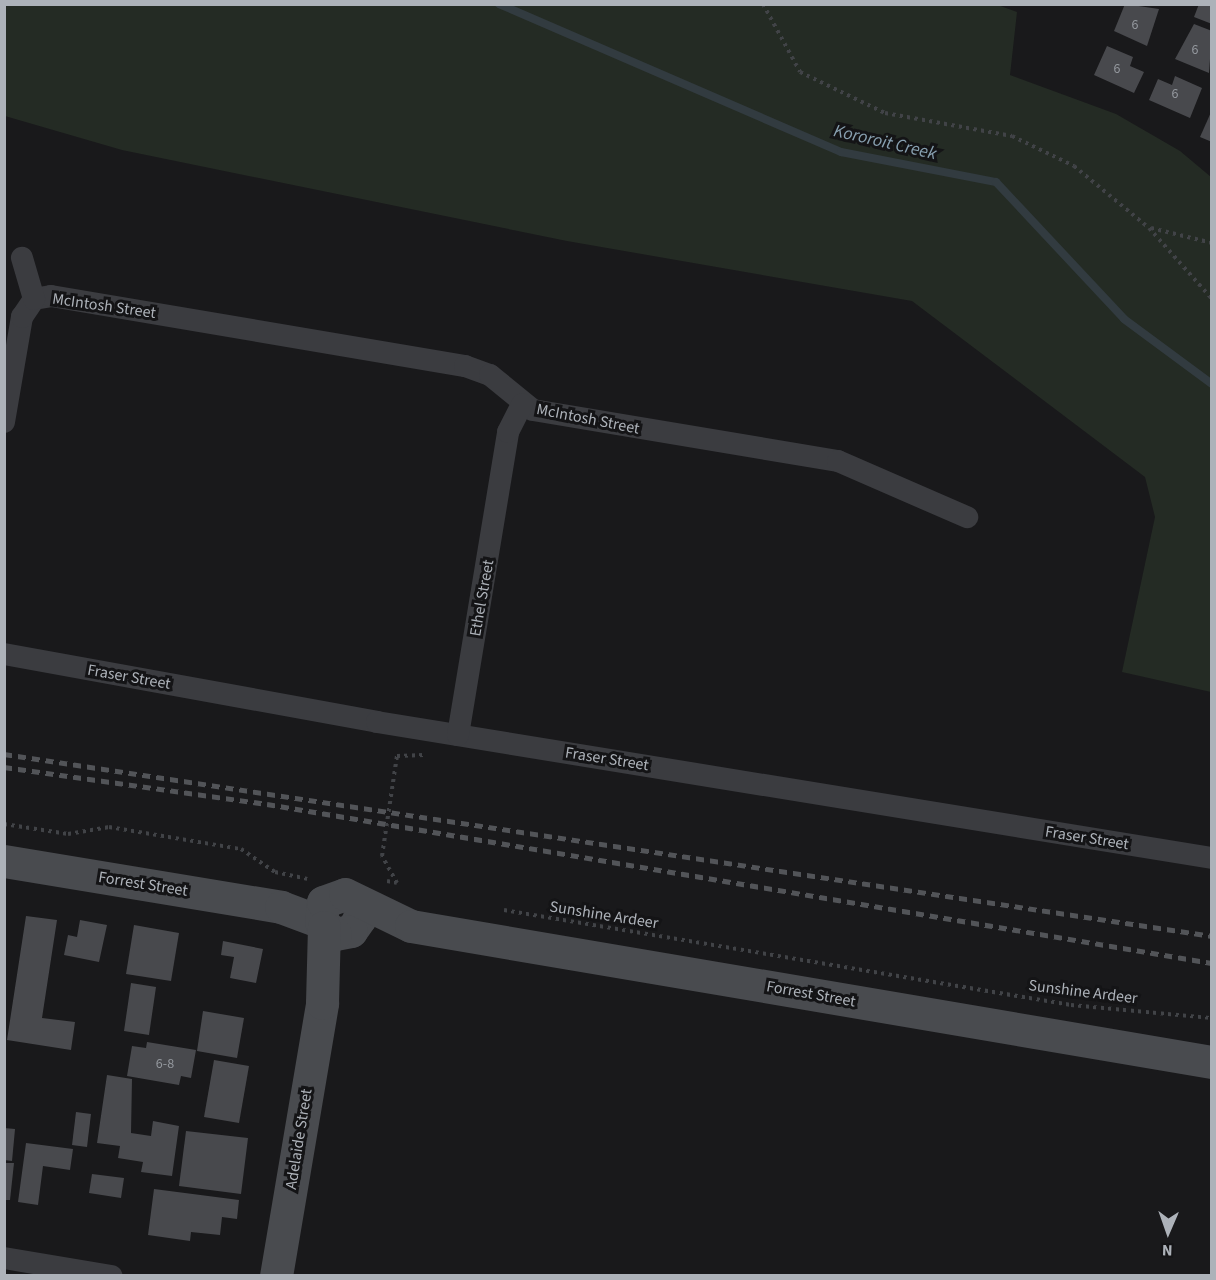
<!DOCTYPE html>
<html>
<head>
<meta charset="utf-8">
<style>
	body { margin:0 }
	#map { position:relative; width:1216px; height:1280px; overflow:hidden; background:#19191b; font-family:"Source Sans 3",sans-serif }
	div>[style] { position:absolute }
	.green>* { inset:0; background:#242b24 }
	.stream>* { height:8px; margin:-4px; padding:0 4px; transform-origin:4px; border-radius:4px; background:#323b40 }
	.building>* { inset:0; background:#48494d }
	.path>* { height:4px; margin-top:-2px; transform-origin:0; background:repeating-linear-gradient(90deg,#414347 0 3px,transparent 0 7.5px) }
	.street>* { height:22px; margin:-11px; padding:0 11px; transform-origin:11px; border-radius:11px; background:#3b3c40 }
	.secondary>* { height:33px; margin:-16.5px; padding:0 16.5px; transform-origin:16.5px; border-radius:16.5px; background:#494b4f }
	.rail>* { height:4.5px; margin-top:-2.25px; transform-origin:0; background:repeating-linear-gradient(90deg,#525458 0 8px,transparent 0 14px) }
	span { translate:-50% -50%; white-space:nowrap; text-align:center; line-height:1.15; -webkit-text-stroke:6px #141416; paint-order:stroke }
	.number-label { font-size:14px; color:#94989e }
	.number-label span { -webkit-text-stroke-width:0 }
	.street-label { font-size:16px; color:#adb2b9 }
	.water-label { font-size:18px; color:#88a0b0; font-style:italic }
	.frame { position:absolute; inset:0; border:6px solid #adb2b9; pointer-events:none }
	.north { position:absolute; left:1138px; top:1202px; width:60px; height:60px; -webkit-text-stroke:4px #141416; paint-order:stroke; rotate:182deg; font-size:16px; font-weight:700; line-height:24px; text-align:center; color:#adb2b9 }
	.north::after { content:''; display:block; margin:auto; width:21px; height:27px; background:#adb2b9; clip-path:polygon(50% 0,100% 100%,50% 72%,0 100%) }
</style>
</head>
<body>
<div id="map">
	<div class="green">
		<div style="clip-path:polygon(995px 4px,1017px 12px,1010px 75px,1116px 114px,1180px 151px,1211px 177px,1211px 692px,1122px 672px,1155px 517px,1145px 477px,912px 301px,567px 241px,122px 150px,5px 116px,5px 5px)"></div>
	</div>
	<div class="stream">
		<div style="left:499px;top:4px;width:373px;rotate:23.4deg"></div>
		<div style="left:841px;top:152px;width:158px;rotate:11deg"></div>
		<div style="left:996px;top:182px;width:187px;rotate:46.9deg"></div>
		<div style="left:1124px;top:319px;width:109px;rotate:36.5deg"></div>
	</div>
	<div class="building">
		<div style="clip-path:polygon(1125px 4px,1159px 9px,1147px 46px,1114px 31px)"></div>
		<div style="clip-path:polygon(1199px 4px,1212px 4px,1212px 24px,1194px 17px)"></div>
		<div style="clip-path:polygon(1194px 24px,1212px 31px,1209px 73px,1175px 59px)"></div>
		<div style="clip-path:polygon(1107px 46px,1133px 57px,1130px 66px,1144px 72px,1134px 93px,1094px 75px)"></div>
		<div style="clip-path:polygon(1175px 76px,1202px 88px,1190px 118px,1149px 100px,1158px 79px,1172px 85px)"></div>
		<div style="clip-path:polygon(1212px 110px,1212px 142px,1200px 137px)"></div>
		<div style="clip-path:polygon(26px 916px,57px 920px,42px 1018px,75px 1022px,71px 1050px,7px 1040px)"></div>
		<div style="clip-path:polygon(80px 920px,107px 925px,99px 962px,64px 955px,68px 935px,77px 937px)"></div>
		<div style="clip-path:polygon(134px 925px,179px 933px,171px 981px,126px 974px)"></div>
		<div style="clip-path:polygon(223px 941px,263px 949px,256px 983px,230px 978px,234px 957px,221px 955px)"></div>
		<div style="clip-path:polygon(131px 983px,156px 987px,149px 1035px,124px 1031px)"></div>
		<div style="clip-path:polygon(203px 1011px,244px 1018px,237px 1058px,197px 1051px)"></div>
		<div style="clip-path:polygon(147px 1042px,196px 1050px,191px 1078px,181px 1076px,179px 1085px,127px 1076px,132px 1046px,146px 1048px)"></div>
		<div style="clip-path:polygon(214px 1060px,249px 1066px,239px 1123px,204px 1117px)"></div>
		<div style="clip-path:polygon(107px 1075px,132px 1079px,131px 1133px,151px 1136px,153px 1121px,179px 1126px,172px 1176px,141px 1172px,143px 1162px,118px 1158px,120px 1146px,97px 1143px)"></div>
		<div style="clip-path:polygon(76px 1112px,91px 1114px,87px 1147px,72px 1145px)"></div>
		<div style="clip-path:polygon(4px 1128px,15px 1129px,12px 1161px,4px 1160px)"></div>
		<div style="clip-path:polygon(186px 1131px,248px 1138px,241px 1194px,179px 1186px)"></div>
		<div style="clip-path:polygon(26px 1143px,73px 1149px,70px 1170px,43px 1166px,38px 1205px,18px 1202px)"></div>
		<div style="clip-path:polygon(4px 1163px,14px 1163px,10px 1200px,4px 1200px)"></div>
		<div style="clip-path:polygon(92px 1174px,124px 1178px,121px 1198px,89px 1193px)"></div>
		<div style="clip-path:polygon(154px 1189px,239px 1200px,237px 1219px,222px 1217px,220px 1235px,191px 1232px,190px 1241px,148px 1235px)"></div>
	</div>
	<div class="path">
		<div style="left:763px;top:4px;width:77px;rotate:61.4deg"></div>
		<div style="left:800px;top:72px;width:94px;rotate:25.8deg"></div>
		<div style="left:885px;top:113px;width:129px;rotate:10.3deg"></div>
		<div style="left:1012px;top:136px;width:69px;rotate:25.8deg"></div>
		<div style="left:1074px;top:166px;width:97px;rotate:39.6deg"></div>
		<div style="left:1149px;top:228px;width:95px;rotate:48.4deg"></div>
		<div style="left:1151px;top:228px;width:63px;rotate:13.8deg"></div>
		<div style="left:4px;top:824px;width:65px;rotate:8.9deg"></div>
		<div style="left:68px;top:834px;width:42px;rotate:-9.7deg"></div>
		<div style="left:109px;top:827px;width:134px;rotate:9.5deg"></div>
		<div style="left:241px;top:849px;width:41px;rotate:34.1deg"></div>
		<div style="left:275px;top:872px;width:33px;rotate:12deg"></div>
		<div style="left:387px;top:881px;width:10px;rotate:11deg"></div>
		<div style="left:397px;top:883px;width:31px;rotate:-119deg"></div>
		<div style="left:382px;top:856px;width:101px;rotate:-81.5deg"></div>
		<div style="left:397px;top:756px;width:27px;rotate:-2deg"></div>
		<div style="left:504px;top:910px;width:575px;rotate:9.51deg"></div>
		<div style="left:1071px;top:1005px;width:142px;rotate:5.3deg"></div>
	</div>
	<div class="street">
		<div style="left:34px;top:299px;width:17px;rotate:-10deg"></div>
		<div style="left:51px;top:296px;width:420px;rotate:9.6deg"></div>
		<div style="left:465px;top:366px;width:27px;rotate:20deg"></div>
		<div style="left:490px;top:375px;width:55px;rotate:39.1deg"></div>
		<div style="left:533px;top:410px;width:309px;rotate:9.5deg"></div>
		<div style="left:838px;top:461px;width:141px;rotate:23.5deg"></div>
		<div style="left:4px;top:422px;width:107px;rotate:-80.3deg"></div>
		<div style="left:22px;top:317px;width:22px;rotate:-56deg"></div>
		<div style="left:34px;top:299px;width:43px;rotate:-106.3deg"></div>
		<div style="left:4px;top:654px;width:379px;rotate:10.3deg"></div>
		<div style="left:377px;top:722px;width:846px;rotate:9.25deg"></div>
		<div style="left:458px;top:735px;width:307px;rotate:-80.6deg"></div>
		<div style="left:508px;top:432px;width:31px;rotate:-63deg"></div>
		<div style="left:4px;top:1258px;width:109px;rotate:9.5deg"></div>
	</div>
	<div class="secondary">
		<div style="left:4px;top:861px;width:281px;rotate:9.4deg"></div>
		<div style="left:281px;top:907px;width:43px;rotate:20.6deg"></div>
		<div style="left:359px;top:905px;width:13px;rotate:86deg"></div>
		<div style="left:360px;top:918px;width:16px;rotate:125deg"></div>
		<div style="left:351px;top:931px;width:16px;rotate:169deg"></div>
		<div style="left:335px;top:934px;width:18px;rotate:-139deg"></div>
		<div style="left:321px;top:922px;width:20px;rotate:-84deg"></div>
		<div style="left:323px;top:902px;width:23px;rotate:-20deg"></div>
		<div style="left:345px;top:894px;width:73px;rotate:25.9deg"></div>
		<div style="left:411px;top:926px;width:812px;rotate:9.64deg"></div>
		<div style="left:276px;top:1276px;width:277px;rotate:-80.4deg"></div>
		<div style="left:322px;top:1003px;width:76px;rotate:-88.5deg"></div>
	</div>
	<div class="rail">
		<div style="left:4px;top:754px;width:1222px;rotate:8.57deg"></div>
		<div style="left:4px;top:767px;width:266px;rotate:8deg"></div>
		<div style="left:267px;top:804px;width:958px;rotate:9.55deg"></div>
	</div>
	<div class="number-label">
		<span style="left:1135px;top:25px">6</span>
		<span style="left:1195px;top:50px">6</span>
		<span style="left:1117px;top:69px">6</span>
		<span style="left:1175px;top:94px">6</span>
		<span style="left:165px;top:1064px">6-8</span>
	</div>
	<div class="street-label">
		<span style="left:104px;top:306px;rotate:8deg">McIntosh Street</span>
		<span style="left:588px;top:419px;rotate:11deg">McIntosh Street</span>
		<span style="left:482px;top:598px;rotate:-80deg">Ethel Street</span>
		<span style="left:129px;top:677px;rotate:10deg">Fraser Street</span>
		<span style="left:607px;top:759px;rotate:9deg">Fraser Street</span>
		<span style="left:1087px;top:838px;rotate:9deg">Fraser Street</span>
		<span style="left:143px;top:884px;rotate:9deg">Forrest Street</span>
		<span style="left:604px;top:915px;rotate:9deg">Sunshine Ardeer</span>
		<span style="left:1083px;top:992px;rotate:7deg">Sunshine Ardeer</span>
		<span style="left:811px;top:994px;rotate:10deg">Forrest Street</span>
		<span style="left:299px;top:1139px;rotate:-81deg">Adelaide Street</span>
	</div>
	<div class="water-label">
		<span style="left:885px;top:143px;rotate:13deg">Kororoit Creek</span>
	</div>
	<div class="frame"></div>
	<div class="north">N</div>
</div>
</body>
</html>
